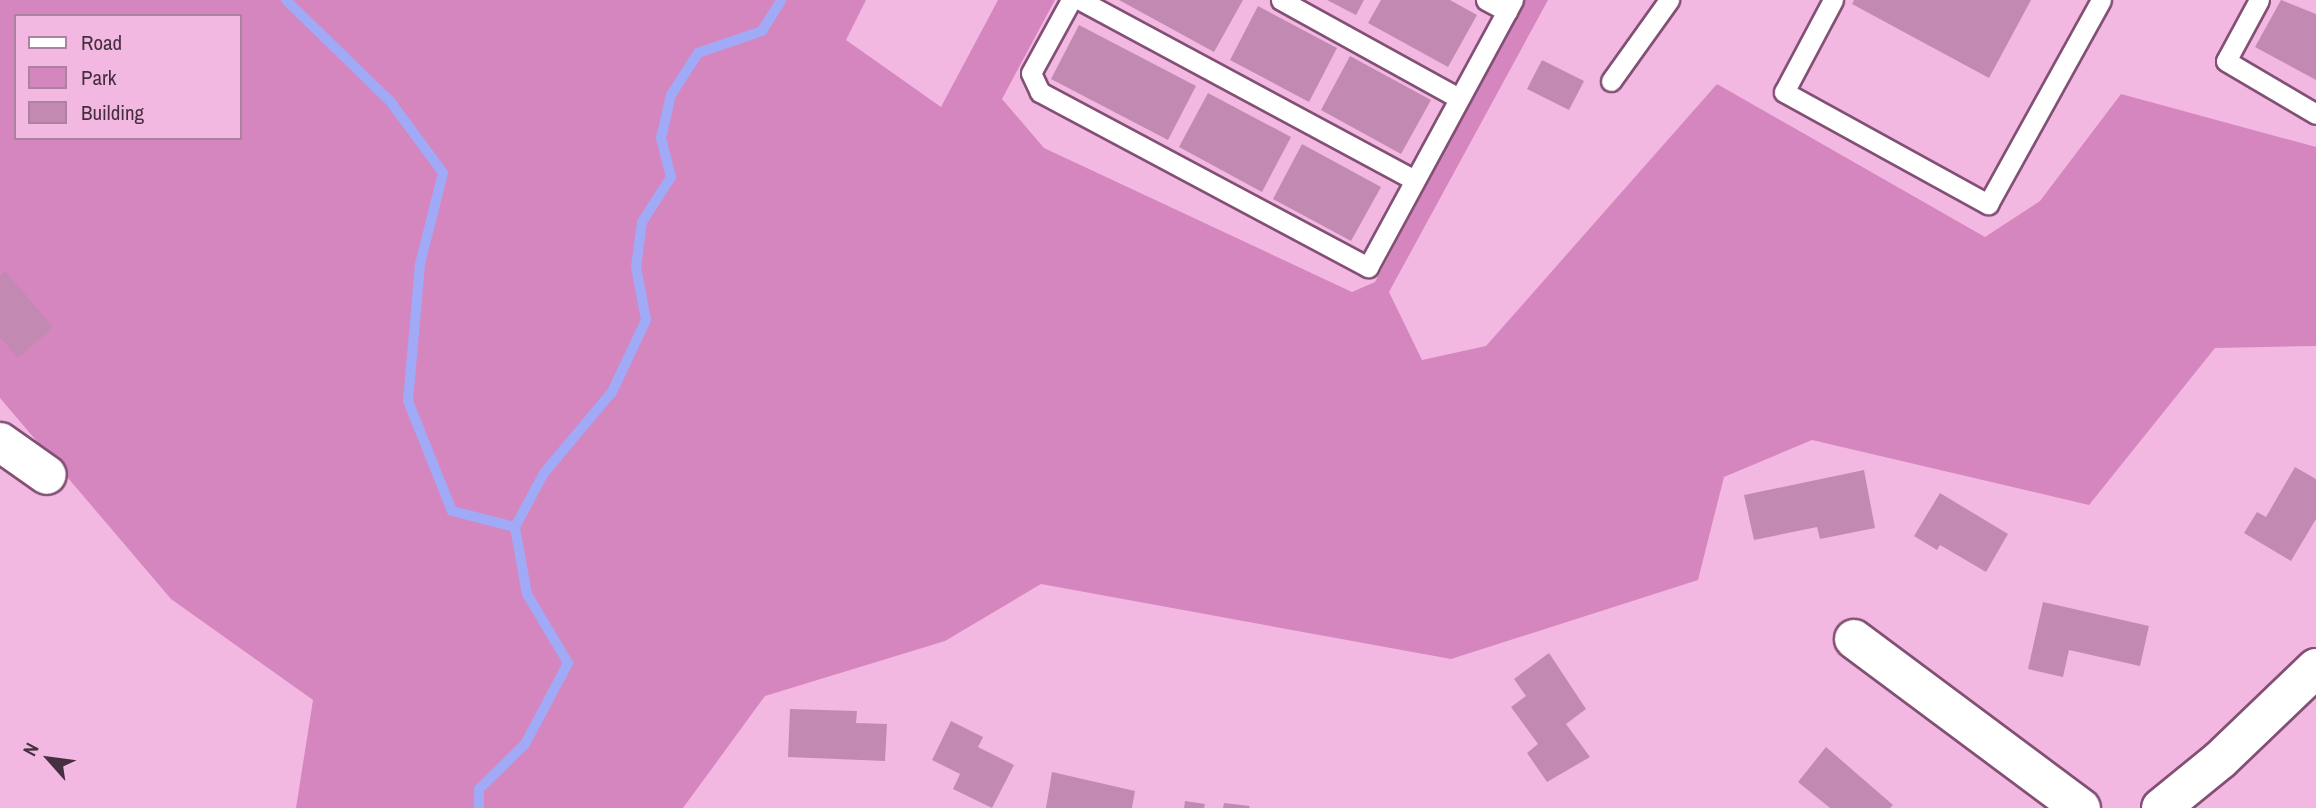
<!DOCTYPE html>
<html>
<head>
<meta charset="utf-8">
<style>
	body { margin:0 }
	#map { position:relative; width:2316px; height:808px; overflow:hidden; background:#f3b8e1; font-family:"Archivo Narrow",sans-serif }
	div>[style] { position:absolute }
	.green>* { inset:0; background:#d586bf }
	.stream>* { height:10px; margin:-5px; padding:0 5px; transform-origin:5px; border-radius:5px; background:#a0aaf6 }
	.building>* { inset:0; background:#c28ab2 }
	.roads { filter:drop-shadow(2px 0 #835075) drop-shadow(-2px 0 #835075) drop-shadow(0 2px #835075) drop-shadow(0 -2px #835075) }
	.lane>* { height:19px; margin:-9.5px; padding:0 9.5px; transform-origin:9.5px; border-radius:9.5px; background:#fff }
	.street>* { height:38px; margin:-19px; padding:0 19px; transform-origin:19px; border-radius:19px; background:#fff }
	span { translate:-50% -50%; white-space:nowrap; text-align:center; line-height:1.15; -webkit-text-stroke:5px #f3b8e1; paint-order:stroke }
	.legend { position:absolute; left:14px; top:14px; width:228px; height:126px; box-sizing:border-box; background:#f3b8e1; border:2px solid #ae81a1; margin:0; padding:9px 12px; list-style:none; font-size:21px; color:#462f40 }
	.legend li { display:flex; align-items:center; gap:14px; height:35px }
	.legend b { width:35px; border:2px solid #ae81a1 }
	.north { position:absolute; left:14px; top:724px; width:70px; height:70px; -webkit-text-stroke:5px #f3b8e1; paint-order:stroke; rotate:298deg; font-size:19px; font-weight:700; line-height:28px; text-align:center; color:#462f40 }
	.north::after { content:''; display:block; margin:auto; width:24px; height:32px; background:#462f40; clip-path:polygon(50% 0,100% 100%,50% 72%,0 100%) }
</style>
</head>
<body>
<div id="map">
	<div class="green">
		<div style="clip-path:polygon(evenodd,0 0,866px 0,846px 40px,941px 107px,998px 0,1055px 0,1002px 99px,1044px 148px,1352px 292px,1375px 282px,1525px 0,1548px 0,1389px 292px,1422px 360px,1486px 346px,1717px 84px,1985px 237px,2040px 201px,2121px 94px,2316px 147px,2316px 346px,2215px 348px,2089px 505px,1812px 440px,1724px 477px,1698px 580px,1451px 659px,1041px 584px,945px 641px,765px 696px,683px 808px,296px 808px,313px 700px,171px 599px,0 398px,0 0,16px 16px,240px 16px,240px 138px,16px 138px,16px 16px)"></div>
	</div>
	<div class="stream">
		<div style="left:286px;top:0;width:145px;rotate:44.2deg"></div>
		<div style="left:390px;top:101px;width:89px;rotate:53.6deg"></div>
		<div style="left:443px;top:173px;width:94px;rotate:104.2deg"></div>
		<div style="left:420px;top:264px;width:138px;rotate:95deg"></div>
		<div style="left:408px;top:401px;width:118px;rotate:68.2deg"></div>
		<div style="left:452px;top:511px;width:65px;rotate:14.3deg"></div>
		<div style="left:479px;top:808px;width:19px;rotate:-90deg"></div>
		<div style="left:479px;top:789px;width:64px;rotate:-44.4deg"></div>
		<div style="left:525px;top:744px;width:92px;rotate:-62deg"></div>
		<div style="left:568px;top:663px;width:80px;rotate:-120.7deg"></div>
		<div style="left:527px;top:594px;width:68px;rotate:-100.2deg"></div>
		<div style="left:515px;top:527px;width:61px;rotate:-61.8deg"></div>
		<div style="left:544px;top:473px;width:106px;rotate:-50deg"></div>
		<div style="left:612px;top:392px;width:80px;rotate:-64.7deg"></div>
		<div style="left:646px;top:320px;width:54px;rotate:-100.7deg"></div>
		<div style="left:636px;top:267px;width:45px;rotate:-82.4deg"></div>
		<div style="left:642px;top:222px;width:54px;rotate:-57.2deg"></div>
		<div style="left:671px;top:177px;width:40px;rotate:-104.4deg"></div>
		<div style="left:661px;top:138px;width:44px;rotate:-76.9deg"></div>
		<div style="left:671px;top:95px;width:50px;rotate:-57.3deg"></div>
		<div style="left:698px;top:53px;width:68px;rotate:-19deg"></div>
		<div style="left:762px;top:31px;width:36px;rotate:-58deg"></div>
	</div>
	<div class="building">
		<div style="clip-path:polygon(1119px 0,1243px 0,1214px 52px)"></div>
		<div style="clip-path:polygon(1327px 0,1364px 0,1356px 15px)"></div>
		<div style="clip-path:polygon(1381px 0,1450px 0,1477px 15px,1448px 67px,1368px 23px)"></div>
		<div style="clip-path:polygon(1854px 0,2031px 0,1989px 78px,1852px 4px)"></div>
		<div style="clip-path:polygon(2281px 0,2316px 14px,2316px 80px,2255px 47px)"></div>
		<div style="clip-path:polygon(1258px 6px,1337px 48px,1309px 102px,1230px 60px)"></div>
		<div style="clip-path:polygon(1079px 25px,1196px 86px,1168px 140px,1051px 79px)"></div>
		<div style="clip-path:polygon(1350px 56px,1431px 100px,1401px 154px,1321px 110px)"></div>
		<div style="clip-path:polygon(1542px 60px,1584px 81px,1569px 110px,1527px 89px)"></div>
		<div style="clip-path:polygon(1208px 93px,1291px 137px,1262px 192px,1179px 147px)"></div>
		<div style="clip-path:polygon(1302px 144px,1381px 187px,1351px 241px,1273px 199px)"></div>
		<div style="clip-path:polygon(5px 271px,53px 327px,18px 358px,0 337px,0 276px)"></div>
		<div style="clip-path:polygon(2295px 467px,2316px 479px,2316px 519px,2291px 561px,2244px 533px,2257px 512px,2266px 517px)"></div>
		<div style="clip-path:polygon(1864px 470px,1875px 528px,1820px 539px,1817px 527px,1754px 540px,1744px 495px)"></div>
		<div style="clip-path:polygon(1940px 493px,2008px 534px,1986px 572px,1940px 545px,1937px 550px,1914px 536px)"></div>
		<div style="clip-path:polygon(2043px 602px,2149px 626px,2140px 666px,2069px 650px,2063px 677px,2028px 669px)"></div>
		<div style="clip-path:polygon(1549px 653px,1586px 709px,1566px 724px,1590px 757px,1547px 782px,1527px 753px,1538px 744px,1511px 707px,1526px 696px,1514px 679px)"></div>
		<div style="clip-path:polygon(790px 709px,857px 711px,856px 723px,887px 724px,885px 761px,788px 757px)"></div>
		<div style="clip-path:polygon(951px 721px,983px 737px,978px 747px,1014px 765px,992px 808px,953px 789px,960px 774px,932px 760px)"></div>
		<div style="clip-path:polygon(1826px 747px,1893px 805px,1890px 808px,1830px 808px,1798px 782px)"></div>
		<div style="clip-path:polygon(1052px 772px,1135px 791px,1132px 808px,1046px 808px)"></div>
		<div style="clip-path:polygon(1185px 801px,1205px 804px,1204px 808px,1184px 808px)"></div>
		<div style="clip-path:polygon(1224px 803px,1250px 806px,1249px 808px,1223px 808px)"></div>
	</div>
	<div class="roads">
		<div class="lane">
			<div style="left:1071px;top:0;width:83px;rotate:118.7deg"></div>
			<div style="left:1031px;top:73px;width:21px;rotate:65deg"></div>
			<div style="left:1040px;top:92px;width:372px;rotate:28.1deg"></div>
			<div style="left:1368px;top:267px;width:304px;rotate:-61.5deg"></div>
			<div style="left:1080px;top:0;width:377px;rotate:28.3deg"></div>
			<div style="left:1281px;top:0;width:201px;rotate:28.9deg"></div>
			<div style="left:1486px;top:0;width:24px;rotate:28deg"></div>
			<div style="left:1833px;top:0;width:104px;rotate:118deg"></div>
			<div style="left:1784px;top:92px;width:233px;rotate:28.8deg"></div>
			<div style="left:1988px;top:204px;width:233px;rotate:-61deg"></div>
			<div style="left:2259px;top:0;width:69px;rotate:118.4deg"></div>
			<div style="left:2226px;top:61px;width:104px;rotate:30.5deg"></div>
			<div style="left:1611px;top:81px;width:100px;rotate:-54.4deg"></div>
		</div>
		<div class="street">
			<div style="left:0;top:442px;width:57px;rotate:35.1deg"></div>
			<div style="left:1854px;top:639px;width:283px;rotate:36.7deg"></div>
			<div style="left:2161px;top:808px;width:76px;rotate:-39.1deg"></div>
			<div style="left:2220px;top:760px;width:133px;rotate:-43.8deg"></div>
		</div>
	</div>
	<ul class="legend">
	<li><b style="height:9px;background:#fff"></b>Road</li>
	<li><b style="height:19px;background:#d586bf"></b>Park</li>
	<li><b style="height:19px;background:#c28ab2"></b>Building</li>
	</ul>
	<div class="north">N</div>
</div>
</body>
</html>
